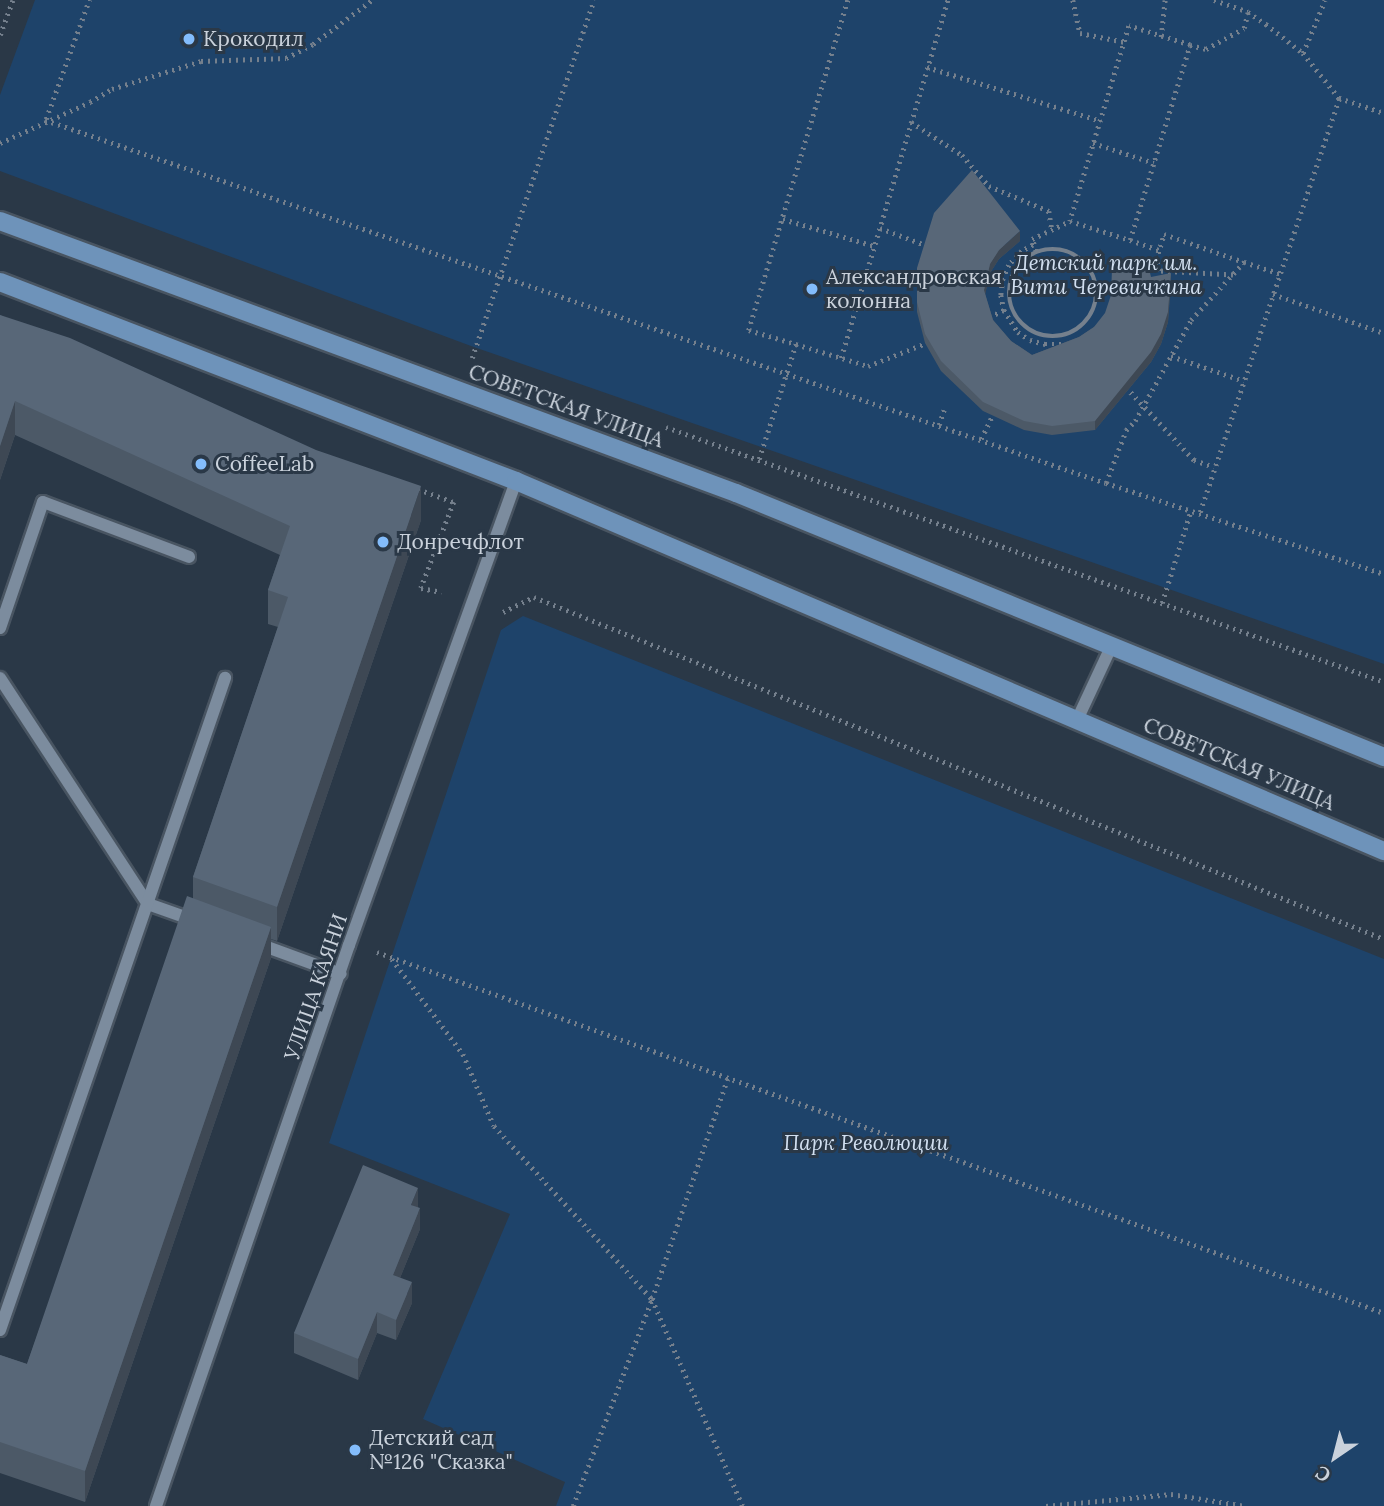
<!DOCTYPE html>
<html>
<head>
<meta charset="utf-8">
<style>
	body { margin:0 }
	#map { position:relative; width:1384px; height:1506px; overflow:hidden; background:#2a3847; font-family:Lora,serif }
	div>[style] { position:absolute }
	.green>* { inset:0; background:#1e436a }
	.path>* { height:4.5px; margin-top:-2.25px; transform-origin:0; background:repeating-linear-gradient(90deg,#75808d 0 2px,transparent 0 7px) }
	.path>.ring { margin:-2.25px; padding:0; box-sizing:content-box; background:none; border:4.5px solid #75808d; border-radius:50% }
	.roads { filter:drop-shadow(2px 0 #495562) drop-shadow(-2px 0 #495562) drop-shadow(0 2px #495562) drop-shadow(0 -2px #495562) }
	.minor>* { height:12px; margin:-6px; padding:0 6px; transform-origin:6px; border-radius:6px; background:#7c8c9e }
	.major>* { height:18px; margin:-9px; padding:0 9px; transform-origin:9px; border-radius:9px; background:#6e93ba }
	.wall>* { inset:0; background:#4c5967 }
	.shaded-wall>* { inset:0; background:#3e4854 }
	.building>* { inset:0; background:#586778 }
	.dots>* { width:19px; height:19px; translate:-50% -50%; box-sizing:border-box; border:4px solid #2a3847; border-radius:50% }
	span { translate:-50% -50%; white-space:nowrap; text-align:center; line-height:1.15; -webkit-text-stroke:6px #2a3847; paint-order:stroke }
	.poi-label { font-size:21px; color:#cad2dc }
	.left { translate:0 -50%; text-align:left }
	.park-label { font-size:21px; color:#d1dff0; font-style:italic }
	.street-label { font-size:21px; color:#cad2dc }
	.north { position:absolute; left:1300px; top:1422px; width:70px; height:70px; -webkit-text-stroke:5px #2a3847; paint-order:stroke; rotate:215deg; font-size:19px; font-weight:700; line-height:28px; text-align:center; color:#cad2dc }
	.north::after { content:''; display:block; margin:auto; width:24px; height:32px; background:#cad2dc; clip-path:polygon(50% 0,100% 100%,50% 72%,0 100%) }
</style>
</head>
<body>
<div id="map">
	<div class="green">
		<div style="clip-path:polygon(35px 0,1384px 0,1384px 664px,471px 346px,0 171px,0 95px)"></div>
		<div style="clip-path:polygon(523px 616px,1384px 959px,1384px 1506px,556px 1506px,565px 1482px,423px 1419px,510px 1214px,329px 1143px,501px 630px)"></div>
	</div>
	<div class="path">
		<div style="left:848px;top:0;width:345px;rotate:106.7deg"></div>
		<div style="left:749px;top:330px;width:124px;rotate:16.8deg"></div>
		<div style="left:868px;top:366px;width:66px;rotate:-21.5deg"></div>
		<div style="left:1073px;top:0;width:34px;rotate:78deg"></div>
		<div style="left:1080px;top:33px;width:46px;rotate:11.3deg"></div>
		<div style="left:1214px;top:0;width:36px;rotate:19deg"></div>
		<div style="left:1248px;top:12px;width:22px;rotate:34deg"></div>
		<div style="left:1266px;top:24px;width:47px;rotate:38.1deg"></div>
		<div style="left:1303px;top:53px;width:58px;rotate:51.3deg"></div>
		<div style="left:1339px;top:98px;width:47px;rotate:18.4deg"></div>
		<div style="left:0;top:35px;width:37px;rotate:-70deg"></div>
		<div style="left:1161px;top:37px;width:37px;rotate:-84deg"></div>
		<div style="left:1190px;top:45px;width:16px;rotate:14deg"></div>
		<div style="left:1206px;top:49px;width:43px;rotate:-28.9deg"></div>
		<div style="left:1244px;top:28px;width:16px;rotate:-76deg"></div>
		<div style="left:1303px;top:53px;width:57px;rotate:-67.5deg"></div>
		<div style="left:927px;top:67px;width:182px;rotate:17.2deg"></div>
		<div style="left:46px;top:119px;width:127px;rotate:-70.1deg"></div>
		<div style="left:45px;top:120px;width:1121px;rotate:18.89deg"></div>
		<div style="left:1106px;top:483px;width:293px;rotate:18.1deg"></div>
		<div style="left:911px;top:122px;width:61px;rotate:32.9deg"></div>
		<div style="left:962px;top:155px;width:41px;rotate:48.9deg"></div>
		<div style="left:989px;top:186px;width:65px;rotate:22.6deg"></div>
		<div style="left:1049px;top:211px;width:18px;rotate:81deg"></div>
		<div style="left:0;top:143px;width:99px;rotate:-24.5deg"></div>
		<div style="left:90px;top:102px;width:26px;rotate:-31deg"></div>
		<div style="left:112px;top:89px;width:93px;rotate:-17.5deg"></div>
		<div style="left:201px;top:61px;width:85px;rotate:-2deg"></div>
		<div style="left:286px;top:58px;width:30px;rotate:-27deg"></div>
		<div style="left:313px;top:44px;width:74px;rotate:-36.7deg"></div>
		<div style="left:1093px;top:143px;width:64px;rotate:18.2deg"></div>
		<div style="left:783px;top:219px;width:95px;rotate:16.5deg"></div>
		<div style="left:880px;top:228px;width:51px;rotate:20.6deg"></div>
		<div style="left:1130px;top:240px;width:31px;rotate:19deg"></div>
		<div style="left:1033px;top:245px;width:13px;rotate:151deg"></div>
		<div style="left:1022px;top:251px;width:19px;rotate:133deg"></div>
		<div style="left:1009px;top:265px;width:15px;rotate:113deg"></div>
		<div style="left:1003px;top:279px;width:16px;rotate:97deg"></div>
		<div style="left:1001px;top:295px;width:15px;rotate:79deg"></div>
		<div style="left:1004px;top:310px;width:26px;rotate:58deg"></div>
		<div style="left:1018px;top:332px;width:14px;rotate:34deg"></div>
		<div style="left:1030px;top:340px;width:16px;rotate:15deg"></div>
		<div style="left:1045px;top:344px;width:18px"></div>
		<div class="ring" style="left:1009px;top:249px;width:83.5px;height:83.5px"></div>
		<div style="left:1036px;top:251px;width:13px;rotate:-108deg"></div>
		<div style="left:1032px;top:239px;width:42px;rotate:-25.3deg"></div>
		<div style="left:1070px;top:221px;width:63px;rotate:17.6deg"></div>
		<div style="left:1130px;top:240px;width:204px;rotate:-72.9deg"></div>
		<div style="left:1190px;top:45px;width:64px;rotate:-162.7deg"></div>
		<div style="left:1129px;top:26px;width:204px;rotate:106.8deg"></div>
		<div style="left:986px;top:273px;width:18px;rotate:19deg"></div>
		<div style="left:1233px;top:275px;width:73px;rotate:-176.9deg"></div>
		<div style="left:1160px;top:271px;width:12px;rotate:-110deg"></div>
		<div style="left:1156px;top:260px;width:27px;rotate:-73deg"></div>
		<div style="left:1164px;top:234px;width:85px;rotate:19.3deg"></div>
		<div style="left:1273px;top:294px;width:118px;rotate:19.4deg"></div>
		<div style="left:989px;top:317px;width:17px;rotate:-25deg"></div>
		<div style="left:1171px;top:356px;width:77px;rotate:18.9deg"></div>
		<div style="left:472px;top:358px;width:378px;rotate:-71.2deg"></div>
		<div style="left:841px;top:358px;width:374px;rotate:-73.4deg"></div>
		<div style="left:1126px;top:387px;width:100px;rotate:47deg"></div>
		<div style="left:1194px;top:460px;width:21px;rotate:19deg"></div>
		<div style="left:939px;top:425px;width:16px;rotate:-72deg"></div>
		<div style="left:666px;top:427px;width:762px;rotate:19.55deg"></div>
		<div style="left:981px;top:439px;width:30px;rotate:-64deg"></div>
		<div style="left:759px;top:459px;width:121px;rotate:-72.2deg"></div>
		<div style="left:1106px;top:483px;width:57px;rotate:-69.3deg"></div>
		<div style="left:1126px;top:430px;width:13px;rotate:-45deg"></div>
		<div style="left:1135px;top:421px;width:115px;rotate:-61deg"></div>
		<div style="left:1191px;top:320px;width:79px;rotate:-47.6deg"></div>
		<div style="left:1244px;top:262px;width:38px;rotate:18deg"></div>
		<div style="left:418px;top:489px;width:38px;rotate:20deg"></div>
		<div style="left:454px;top:502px;width:92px;rotate:111deg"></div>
		<div style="left:421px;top:588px;width:21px;rotate:11deg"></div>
		<div style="left:1200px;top:512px;width:437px;rotate:-71.4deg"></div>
		<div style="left:1162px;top:603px;width:97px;rotate:-72.7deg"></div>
		<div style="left:503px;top:612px;width:34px;rotate:-26deg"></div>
		<div style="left:534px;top:597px;width:916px;rotate:21.92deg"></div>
		<div style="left:377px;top:952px;width:1070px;rotate:19.72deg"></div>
		<div style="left:392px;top:959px;width:119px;rotate:53.2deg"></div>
		<div style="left:463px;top:1054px;width:78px;rotate:66.7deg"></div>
		<div style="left:494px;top:1126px;width:234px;rotate:47.6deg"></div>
		<div style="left:652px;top:1299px;width:226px;rotate:66.3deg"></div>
		<div style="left:573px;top:1506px;width:222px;rotate:-69.1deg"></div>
		<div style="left:652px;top:1299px;width:235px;rotate:-71.1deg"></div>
		<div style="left:1046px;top:1506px;width:126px;rotate:-5.5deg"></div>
		<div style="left:1171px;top:1494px;width:75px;rotate:9.2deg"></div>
	</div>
	<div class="roads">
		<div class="minor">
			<div style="left:0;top:628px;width:133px;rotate:-71.2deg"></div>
			<div style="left:43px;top:502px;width:156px;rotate:20.6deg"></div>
			<div style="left:0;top:678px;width:270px;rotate:56.8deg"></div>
			<div style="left:148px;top:904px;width:51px;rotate:19.5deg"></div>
			<div style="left:1077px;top:720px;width:83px;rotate:-65deg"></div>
			<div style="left:256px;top:943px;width:90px;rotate:20deg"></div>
			<div style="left:0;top:1330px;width:690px;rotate:-70.96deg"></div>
			<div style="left:156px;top:1506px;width:593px;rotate:-71.02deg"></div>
			<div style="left:349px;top:945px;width:493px;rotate:-70.2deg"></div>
		</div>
		<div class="major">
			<div style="left:0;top:221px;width:785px;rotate:20.28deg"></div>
			<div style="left:736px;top:493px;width:700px;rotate:22.17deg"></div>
			<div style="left:0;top:282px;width:553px;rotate:21.09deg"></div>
			<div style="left:516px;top:481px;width:944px;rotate:23.09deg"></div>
		</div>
	</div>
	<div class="wall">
		<div style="clip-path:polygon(1020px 241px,999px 259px,990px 273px,985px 294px,993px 320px,1011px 341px,1032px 355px,1079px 337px,1094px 327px,1151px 277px,1171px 282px,1168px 322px,1161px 344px,1151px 362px,1095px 430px,1052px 435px,1024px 430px,983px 411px,941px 371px,925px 343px,917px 312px,917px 268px)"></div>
		<div style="clip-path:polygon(0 315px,421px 520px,277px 941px,271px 939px,271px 958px,85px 1502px,0 1473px,0 1355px,27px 1364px,193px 898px,193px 877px,278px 627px,268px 624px,268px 590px,280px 555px,15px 435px,0 480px)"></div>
		<div style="clip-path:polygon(418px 1208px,420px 1229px,400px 1278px,412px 1303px,396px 1340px,377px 1333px,358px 1380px,294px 1353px,294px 1333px)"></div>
	</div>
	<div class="shaded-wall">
		<div style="clip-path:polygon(1020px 231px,1020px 241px,999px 259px,990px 273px,984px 300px,984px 290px,990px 264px,999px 250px)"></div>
		<div style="clip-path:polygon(1171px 273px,1168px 322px,1161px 344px,1151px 362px,1095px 430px,1095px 421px)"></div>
		<div style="clip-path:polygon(15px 401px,15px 435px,0 480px,0 446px)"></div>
		<div style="clip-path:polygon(421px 486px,421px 520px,277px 941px,277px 907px)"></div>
		<div style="clip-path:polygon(271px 927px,271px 958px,85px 1502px,85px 1471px)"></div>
		<div style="clip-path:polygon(418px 1188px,418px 1209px,411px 1205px)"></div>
		<div style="clip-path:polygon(420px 1208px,420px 1229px,393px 1295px,393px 1275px)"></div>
		<div style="clip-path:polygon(412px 1282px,412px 1303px,396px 1340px,396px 1320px)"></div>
		<div style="clip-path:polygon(377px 1312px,377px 1333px,358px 1380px,358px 1359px)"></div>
	</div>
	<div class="building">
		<div style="clip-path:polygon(972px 170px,1020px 231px,999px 250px,990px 264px,984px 290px,993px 320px,1011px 341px,1032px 355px,1079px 337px,1094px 327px,1105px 313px,1111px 295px,1112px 269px,1147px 260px,1151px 277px,1171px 273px,1168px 312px,1161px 334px,1151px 352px,1095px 421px,1052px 426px,1024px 421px,983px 402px,941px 361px,925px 334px,917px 302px,917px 268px,934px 213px)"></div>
		<div style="clip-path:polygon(0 315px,70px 338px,316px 450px,421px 486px,277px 907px,193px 877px,288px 597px,268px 590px,290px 526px,15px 401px,0 446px)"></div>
		<div style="clip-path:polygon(187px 896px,271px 927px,85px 1471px,0 1442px,0 1355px,27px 1364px)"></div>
		<div style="clip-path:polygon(363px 1165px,418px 1188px,411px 1205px,420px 1208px,393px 1275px,412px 1282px,396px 1320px,377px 1312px,358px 1359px,294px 1333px)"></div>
	</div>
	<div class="dots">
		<div style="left:189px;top:39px;background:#83bcfb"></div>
		<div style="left:812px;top:289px;background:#83bcfb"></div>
		<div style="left:201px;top:464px;background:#83bcfb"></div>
		<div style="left:383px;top:542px;background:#83bcfb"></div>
		<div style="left:355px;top:1450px;background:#83bcfb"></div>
	</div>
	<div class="poi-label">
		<span class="left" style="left:203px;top:39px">Крокодил</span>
		<span class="left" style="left:826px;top:289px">Александровская<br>колонна</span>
		<span class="left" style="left:215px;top:464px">CoffeeLab</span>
		<span class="left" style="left:397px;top:542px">Донречфлот</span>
		<span class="left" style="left:369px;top:1450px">Детский сад<br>№126 "Сказка"</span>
	</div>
	<div class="park-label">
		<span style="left:1106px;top:275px">Детский парк им.<br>Вити Черевичкина</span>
		<span style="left:866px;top:1143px">Парк Революции</span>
	</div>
	<div class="street-label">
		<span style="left:566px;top:406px;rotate:20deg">СОВЕТСКАЯ УЛИЦА</span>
		<span style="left:1239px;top:764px;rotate:23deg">СОВЕТСКАЯ УЛИЦА</span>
		<span style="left:316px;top:987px;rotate:-71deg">УЛИЦА КАЯНИ</span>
	</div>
	<div class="north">С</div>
</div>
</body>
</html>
